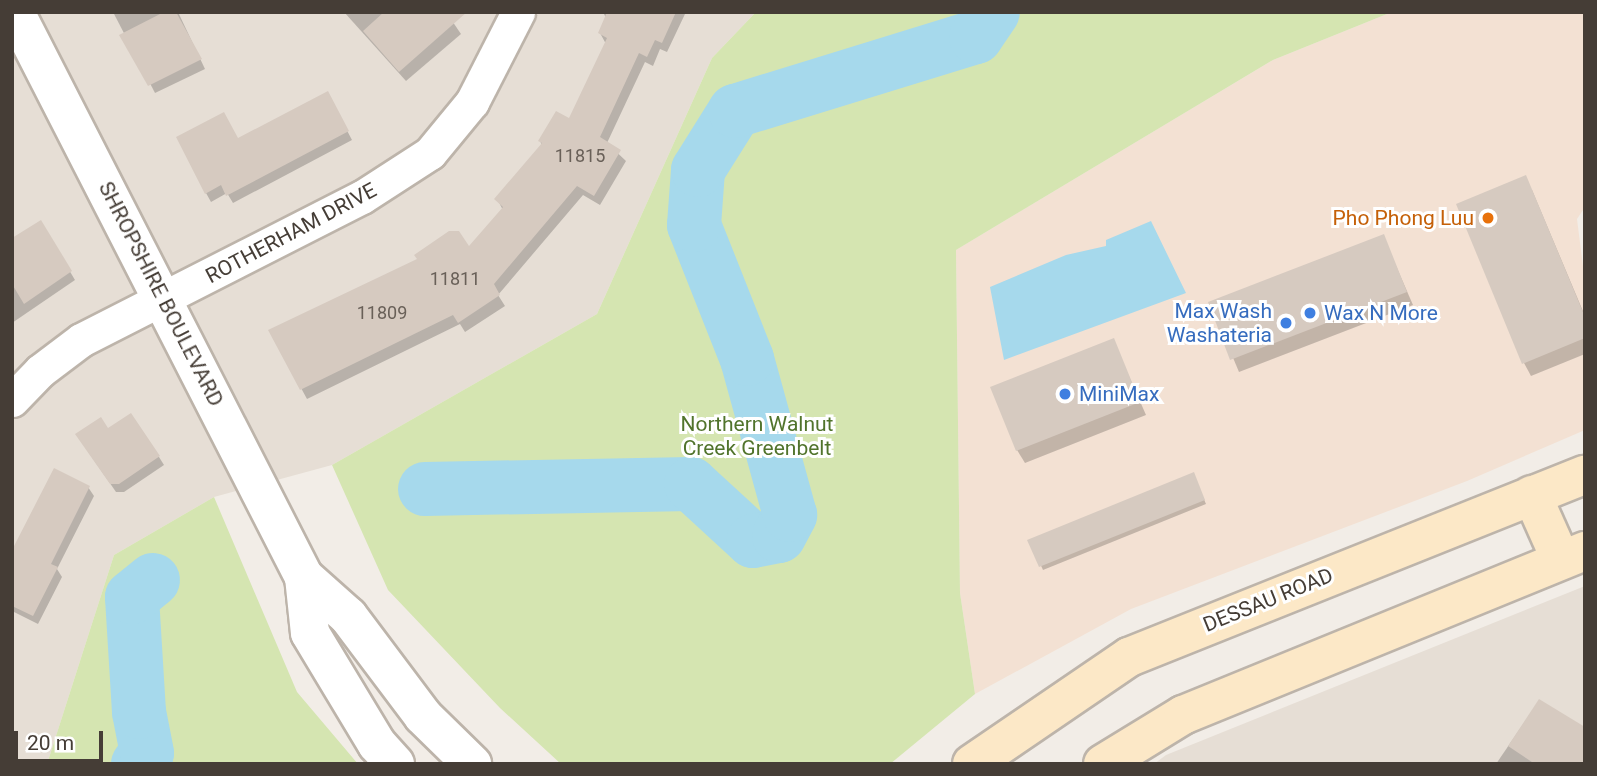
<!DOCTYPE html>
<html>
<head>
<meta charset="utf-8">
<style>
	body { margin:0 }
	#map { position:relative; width:1597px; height:776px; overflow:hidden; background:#f2ede7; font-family:Roboto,sans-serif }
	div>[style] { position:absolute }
	.residential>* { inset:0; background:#e6ded5 }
	.commercial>* { inset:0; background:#f3e1d3 }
	.green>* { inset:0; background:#d5e5b1 }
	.water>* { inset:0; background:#a6d9ec }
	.shadow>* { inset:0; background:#0003 }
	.river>* { height:54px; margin:-27px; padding:0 27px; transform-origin:27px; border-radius:27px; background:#a6d9ec }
	.building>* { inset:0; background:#d6cac0 }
	.roads { filter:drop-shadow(2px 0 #bdb4aa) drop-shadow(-2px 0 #bdb4aa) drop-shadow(0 2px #bdb4aa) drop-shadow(0 -2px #bdb4aa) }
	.minor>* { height:33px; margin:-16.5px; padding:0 16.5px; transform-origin:16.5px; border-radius:16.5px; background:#fff }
	.tertiary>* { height:38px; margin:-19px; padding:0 19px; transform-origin:19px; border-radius:19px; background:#fff }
	.secondary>* { height:38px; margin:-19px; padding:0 19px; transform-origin:19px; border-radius:19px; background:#fce8c7 }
	.dots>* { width:19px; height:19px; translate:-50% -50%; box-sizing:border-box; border:4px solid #fff; border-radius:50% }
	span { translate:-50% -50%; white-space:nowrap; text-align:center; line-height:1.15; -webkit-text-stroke:6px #fff; paint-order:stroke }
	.number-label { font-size:18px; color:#696058 }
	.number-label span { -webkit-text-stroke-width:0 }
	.food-label { font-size:21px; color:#c56008 }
	.right { translate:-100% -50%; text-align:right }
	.street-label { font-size:21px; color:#453d36 }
	.shop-label { font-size:21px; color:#366cbe }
	.left { translate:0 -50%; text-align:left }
	.park-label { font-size:21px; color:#51742c }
	.frame { position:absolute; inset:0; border:14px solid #453d36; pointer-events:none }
	.scale { position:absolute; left:14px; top:731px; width:89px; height:32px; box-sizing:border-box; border:4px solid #453d36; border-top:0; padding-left:9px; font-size:21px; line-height:24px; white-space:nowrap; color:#453d36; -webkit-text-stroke:5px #fff; paint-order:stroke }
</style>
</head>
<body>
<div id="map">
	<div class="residential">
		<div style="clip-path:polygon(12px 12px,756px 12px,712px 58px,597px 314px,332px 465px,214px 497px,114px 555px,47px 764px,12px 764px)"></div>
		<div style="clip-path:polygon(1585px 586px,1585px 764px,1154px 764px,1166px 755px)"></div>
	</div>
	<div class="commercial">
		<div style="clip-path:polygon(1392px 12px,1585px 12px,1585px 207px,1577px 219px,1585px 282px,1585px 430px,1467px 481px,1131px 609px,975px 694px,960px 593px,956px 250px,1273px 60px)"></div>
	</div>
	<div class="green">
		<div style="clip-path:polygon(756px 12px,1392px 12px,1273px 60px,956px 250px,960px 593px,975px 694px,890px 764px,561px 764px,500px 708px,388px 590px,332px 465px,597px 314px,712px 58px)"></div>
		<div style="clip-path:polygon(214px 497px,297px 692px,358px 764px,47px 764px,114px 555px)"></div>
	</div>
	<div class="water">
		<div style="clip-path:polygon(1151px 221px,1186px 293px,1004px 360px,990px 287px,1066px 255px,1106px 246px,1106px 240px)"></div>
	</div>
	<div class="shadow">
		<div style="clip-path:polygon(113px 12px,178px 12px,205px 69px,155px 93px)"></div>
		<div style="clip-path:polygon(344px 12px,446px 12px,461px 34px,406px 81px)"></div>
		<div style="clip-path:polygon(603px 12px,685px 14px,667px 52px,660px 49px,653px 66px,645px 62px,607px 143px,626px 161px,600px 205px,583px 195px,498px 295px,505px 306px,465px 332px,460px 324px,307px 399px,270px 331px,469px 249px,503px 210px,497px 199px,542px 145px,540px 141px,570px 121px,606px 44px,600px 33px,606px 18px)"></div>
		<div style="clip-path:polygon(332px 102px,352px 140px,233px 203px,227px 193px,211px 202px,206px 193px,237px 140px)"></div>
		<div style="clip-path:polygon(1532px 190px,1585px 316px,1585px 354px,1531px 376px,1524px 363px)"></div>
		<div style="clip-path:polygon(41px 223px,75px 280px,12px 323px,12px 240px)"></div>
		<div style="clip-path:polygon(1383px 236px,1413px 305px,1239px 372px,1210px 303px)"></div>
		<div style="clip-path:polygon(1113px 340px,1146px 415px,1025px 463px,1017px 450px)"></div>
		<div style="clip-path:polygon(108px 431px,159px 457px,164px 465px,124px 492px,116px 492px,83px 444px)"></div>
		<div style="clip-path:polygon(1195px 478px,1206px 504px,1043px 570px,1030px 541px)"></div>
		<div style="clip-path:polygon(88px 487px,94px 496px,57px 569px,62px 577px,38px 624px,12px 611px,12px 550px)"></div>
		<div style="clip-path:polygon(1539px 701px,1585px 764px,1496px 764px)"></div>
	</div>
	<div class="river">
		<div style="left:425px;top:489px;width:266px;rotate:-1.1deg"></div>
		<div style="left:691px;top:484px;width:84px;rotate:42.6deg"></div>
		<div style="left:753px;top:541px;width:26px;rotate:-11deg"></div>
		<div style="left:779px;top:536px;width:24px;rotate:-62deg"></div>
		<div style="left:790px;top:515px;width:162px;rotate:-105.4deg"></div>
		<div style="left:747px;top:359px;width:144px;rotate:-111.6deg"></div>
		<div style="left:694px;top:225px;width:55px;rotate:-85.8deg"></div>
		<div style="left:698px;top:170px;width:70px;rotate:-57.9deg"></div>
		<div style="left:735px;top:111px;width:252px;rotate:-17.1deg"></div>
		<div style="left:976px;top:37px;width:30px;rotate:-56deg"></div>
		<div style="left:138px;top:764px;width:14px;rotate:-51deg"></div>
		<div style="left:147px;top:753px;width:42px;rotate:-101deg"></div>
		<div style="left:139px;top:712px;width:115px;rotate:-93.5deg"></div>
		<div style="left:132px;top:597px;width:27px;rotate:-39deg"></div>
	</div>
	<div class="building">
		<div style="clip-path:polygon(164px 12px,176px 12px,202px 59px,148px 86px,119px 35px)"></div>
		<div style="clip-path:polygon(384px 12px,467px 12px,399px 72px,363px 31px)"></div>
		<div style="clip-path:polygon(607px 12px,676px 12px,662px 43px,655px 40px,647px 57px,639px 53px,600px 137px,621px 150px,594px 196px,577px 186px,494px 284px,500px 295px,458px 323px,453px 315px,300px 390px,268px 330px,417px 259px,414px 255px,449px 231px,459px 231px,469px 246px,503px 207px,494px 199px,542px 143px,538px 141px,556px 111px,569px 118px,607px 38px,598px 33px)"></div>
		<div style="clip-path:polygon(328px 91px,349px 131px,226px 196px,221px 185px,205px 194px,176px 137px,224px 112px,238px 138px)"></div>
		<div style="clip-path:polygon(1526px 175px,1585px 317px,1585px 338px,1522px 364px,1456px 204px)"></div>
		<div style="clip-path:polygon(41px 220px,72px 271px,24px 304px,12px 284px,12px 238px)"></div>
		<div style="clip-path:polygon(1384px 234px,1407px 292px,1230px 360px,1208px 302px)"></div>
		<div style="clip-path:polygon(1114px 338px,1140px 402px,1016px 451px,990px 387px)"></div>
		<div style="clip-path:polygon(131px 413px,160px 456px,119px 484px,110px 484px,75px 434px,101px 417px,108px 428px)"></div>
		<div style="clip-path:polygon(54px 468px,90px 486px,51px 564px,58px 567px,33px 616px,12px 606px,12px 550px)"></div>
		<div style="clip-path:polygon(1194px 472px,1205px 500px,1039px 567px,1027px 540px)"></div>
		<div style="clip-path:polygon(1539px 699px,1585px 727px,1585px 764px,1535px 764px,1508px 746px)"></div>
	</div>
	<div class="roads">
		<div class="minor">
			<div style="left:12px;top:400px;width:40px;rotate:-46deg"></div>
			<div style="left:40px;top:371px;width:51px;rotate:-37.1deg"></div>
			<div style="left:81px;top:340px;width:315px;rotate:-27deg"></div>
			<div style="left:362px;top:197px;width:81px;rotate:-32.9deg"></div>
			<div style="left:430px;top:153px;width:66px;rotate:-50.5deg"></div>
			<div style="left:472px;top:102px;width:101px;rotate:-62.9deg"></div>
		</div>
		<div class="tertiary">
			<div style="left:15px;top:12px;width:635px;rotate:62.91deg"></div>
			<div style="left:304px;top:577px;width:56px;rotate:83.9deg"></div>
			<div style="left:310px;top:633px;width:130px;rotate:58.9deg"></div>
			<div style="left:377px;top:744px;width:27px;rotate:48deg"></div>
			<div style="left:304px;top:577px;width:59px;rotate:41.6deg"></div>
			<div style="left:348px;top:616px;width:125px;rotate:53.1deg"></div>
			<div style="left:423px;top:716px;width:69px;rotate:44.4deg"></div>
		</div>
		<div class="secondary">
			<div style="left:1532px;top:495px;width:71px;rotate:66deg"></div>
			<div style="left:972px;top:764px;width:190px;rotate:-34.3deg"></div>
			<div style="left:1129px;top:657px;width:491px;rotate:-21.8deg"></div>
			<div style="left:1103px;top:764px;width:94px;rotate:-31.5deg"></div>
			<div style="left:1183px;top:715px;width:434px;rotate:-22.2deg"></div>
		</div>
	</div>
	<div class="dots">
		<div style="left:1488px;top:218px;background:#e8710a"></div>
		<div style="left:1310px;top:313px;background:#3f7fe0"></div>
		<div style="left:1286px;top:323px;background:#3f7fe0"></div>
		<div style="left:1065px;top:394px;background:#3f7fe0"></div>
	</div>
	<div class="number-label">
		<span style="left:580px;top:156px">11815</span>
		<span style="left:455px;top:279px">11811</span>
		<span style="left:382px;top:313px">11809</span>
	</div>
	<div class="food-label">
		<span class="right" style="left:1474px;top:218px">Pho Phong Luu</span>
	</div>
	<div class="street-label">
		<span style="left:291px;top:233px;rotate:-28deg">ROTHERHAM DRIVE</span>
		<span style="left:161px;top:294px;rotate:63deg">SHROPSHIRE BOULEVARD</span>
		<span style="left:1268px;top:600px;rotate:-22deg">DESSAU ROAD</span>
	</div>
	<div class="shop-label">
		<span class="right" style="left:1272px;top:323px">Max Wash<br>Washateria</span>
		<span class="left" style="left:1324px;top:313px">Wax N More</span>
		<span class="left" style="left:1079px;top:394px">MiniMax</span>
	</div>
	<div class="park-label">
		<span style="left:757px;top:436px">Northern Walnut<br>Creek Greenbelt</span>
	</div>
	<div class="frame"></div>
	<div class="scale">20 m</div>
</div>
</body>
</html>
